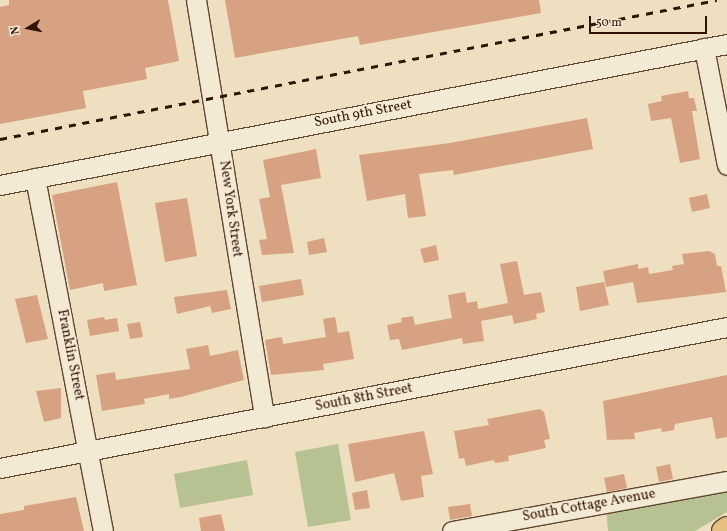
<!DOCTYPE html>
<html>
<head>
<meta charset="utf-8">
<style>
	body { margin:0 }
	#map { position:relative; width:727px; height:531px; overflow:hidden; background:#eddfbf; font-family:Vollkorn,serif }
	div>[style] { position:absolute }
	.green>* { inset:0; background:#b7c292 }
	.building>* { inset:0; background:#d7a281 }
	.roads { filter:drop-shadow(1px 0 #614631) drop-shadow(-1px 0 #614631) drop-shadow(0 1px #614631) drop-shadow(0 -1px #614631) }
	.street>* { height:19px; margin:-9.5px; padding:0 9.5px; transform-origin:9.5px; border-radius:9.5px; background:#f3ead5 }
	.primary>* { height:22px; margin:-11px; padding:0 11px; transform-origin:11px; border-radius:11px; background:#e6c080 }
	.rail>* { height:3px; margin-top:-1.5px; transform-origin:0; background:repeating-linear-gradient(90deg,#321302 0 7px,transparent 0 14px) }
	span { translate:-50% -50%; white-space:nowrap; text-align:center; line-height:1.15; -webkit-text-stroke:4px #f3ead5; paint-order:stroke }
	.street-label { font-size:14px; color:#321302 }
	.north { position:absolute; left:8px; top:8px; width:40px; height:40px; -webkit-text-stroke:3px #f3ead5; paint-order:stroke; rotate:260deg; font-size:11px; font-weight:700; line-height:16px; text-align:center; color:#321302 }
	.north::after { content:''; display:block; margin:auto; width:14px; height:18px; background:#321302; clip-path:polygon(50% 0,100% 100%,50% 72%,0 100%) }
	.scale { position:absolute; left:589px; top:16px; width:118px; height:18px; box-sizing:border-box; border:2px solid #321302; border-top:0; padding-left:5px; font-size:12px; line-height:14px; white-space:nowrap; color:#321302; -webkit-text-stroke:3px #f3ead5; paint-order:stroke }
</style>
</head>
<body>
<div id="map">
	<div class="green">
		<div style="clip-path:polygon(338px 444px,351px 520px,308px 527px,295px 452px)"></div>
		<div style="clip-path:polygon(247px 460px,253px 495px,180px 508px,174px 474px)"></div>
		<div style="clip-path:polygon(727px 486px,727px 512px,695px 531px,608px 531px,606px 506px)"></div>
	</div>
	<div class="building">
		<div style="clip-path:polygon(9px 0,168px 0,179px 61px,145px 68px,147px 79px,83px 91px,86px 108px,0 124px,0 7px,9px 5px)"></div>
		<div style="clip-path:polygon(225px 0,539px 0,541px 13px,360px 45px,358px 36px,235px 58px)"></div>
		<div style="clip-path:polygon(688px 91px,689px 98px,694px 98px,697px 111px,692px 111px,700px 159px,680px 163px,671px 118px,651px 121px,648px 104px,662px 101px,661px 96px)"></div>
		<div style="clip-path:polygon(587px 118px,593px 149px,454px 175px,453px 170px,419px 174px,426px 216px,408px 218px,405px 194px,367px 201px,359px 155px,450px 143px)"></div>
		<div style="clip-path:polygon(316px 149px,321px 178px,281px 185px,294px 253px,262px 255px,259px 240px,267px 239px,259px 199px,270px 197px,263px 160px)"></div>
		<div style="clip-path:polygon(117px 182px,137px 285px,104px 291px,103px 283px,70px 290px,52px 195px)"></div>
		<div style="clip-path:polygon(707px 194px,710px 208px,692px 212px,689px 198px)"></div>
		<div style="clip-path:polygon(187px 198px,197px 256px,165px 262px,155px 203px)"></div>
		<div style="clip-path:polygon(324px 238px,327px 252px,309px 255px,307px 242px)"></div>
		<div style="clip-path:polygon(436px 245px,439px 260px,424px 263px,420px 249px)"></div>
		<div style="clip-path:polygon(709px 251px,715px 254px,717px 266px,721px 266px,726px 292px,637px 303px,633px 282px,606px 287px,603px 271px,638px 264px,638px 269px,648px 267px,649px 274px,673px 270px,672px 266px,684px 264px,682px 254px)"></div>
		<div style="clip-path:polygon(517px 261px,524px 295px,541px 292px,545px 312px,536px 314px,537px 319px,514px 324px,512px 315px,481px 321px,484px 341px,463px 344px,462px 338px,402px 350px,399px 339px,390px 340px,387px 325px,402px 322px,401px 318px,413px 316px,415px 325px,452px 318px,448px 295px,465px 292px,467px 303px,477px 301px,478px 309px,508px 303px,500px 264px)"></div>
		<div style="clip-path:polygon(301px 279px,304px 295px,262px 302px,259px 286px)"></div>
		<div style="clip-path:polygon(604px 282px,609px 305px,580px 311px,576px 287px)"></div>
		<div style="clip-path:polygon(227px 290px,231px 309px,212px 313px,210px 306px,177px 314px,174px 297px)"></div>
		<div style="clip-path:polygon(37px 295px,48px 339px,26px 343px,15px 299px)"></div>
		<div style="clip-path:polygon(104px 317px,105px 320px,117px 318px,119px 331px,90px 336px,87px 320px)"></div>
		<div style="clip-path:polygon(335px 317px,338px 333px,349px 331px,354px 359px,323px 364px,324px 370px,271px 375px,265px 340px,282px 337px,283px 344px,326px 337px,323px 319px)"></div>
		<div style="clip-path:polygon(140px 322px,143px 337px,130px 339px,127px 324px)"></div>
		<div style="clip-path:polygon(208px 345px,210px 356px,238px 350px,244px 380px,181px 397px,169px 399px,169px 394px,144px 399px,145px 404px,102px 411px,96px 375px,115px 372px,116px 380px,190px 369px,186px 349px)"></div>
		<div style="clip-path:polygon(727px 375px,727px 437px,716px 439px,712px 417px,675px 424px,674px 430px,662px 432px,661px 428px,634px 433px,635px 439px,607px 440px,603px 401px)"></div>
		<div style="clip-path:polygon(61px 388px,61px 418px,44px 422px,36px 391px)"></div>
		<div style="clip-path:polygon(540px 409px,544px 412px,550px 439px,544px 440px,546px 448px,508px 456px,509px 461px,495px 463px,494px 460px,466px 466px,464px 458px,459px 459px,454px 431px,489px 425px,487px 419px)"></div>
		<div style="clip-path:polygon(424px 431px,433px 474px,421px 476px,424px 497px,401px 501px,394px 473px,355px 482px,348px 444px)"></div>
		<div style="clip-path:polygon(670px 464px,673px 479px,659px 482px,656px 467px)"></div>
		<div style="clip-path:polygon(624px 474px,627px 488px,607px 492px,604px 478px)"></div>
		<div style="clip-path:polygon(367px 490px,370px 508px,355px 510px,352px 493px)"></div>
		<div style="clip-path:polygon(76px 497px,84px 531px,0 531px,0 514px,24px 510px,24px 506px)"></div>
		<div style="clip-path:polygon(470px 504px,472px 516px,450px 520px,448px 507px)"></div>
		<div style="clip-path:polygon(221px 514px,225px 531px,201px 531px,199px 518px)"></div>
	</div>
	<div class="roads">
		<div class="street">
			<div style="left:196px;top:0;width:423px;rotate:80.7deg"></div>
			<div style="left:704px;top:48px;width:119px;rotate:78.9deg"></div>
			<div style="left:35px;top:178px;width:359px;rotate:79.1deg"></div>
			<div style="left:0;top:185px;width:741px;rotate:-10.98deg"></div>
			<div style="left:0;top:468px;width:741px;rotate:-10.98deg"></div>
			<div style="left:452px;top:531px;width:280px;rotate:-10.3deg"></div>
		</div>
		<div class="primary">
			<div style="left:723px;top:531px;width:5px;rotate:-37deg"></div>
		</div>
	</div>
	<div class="rail">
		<div style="left:0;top:139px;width:730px;rotate:-10.97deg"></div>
	</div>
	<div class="street-label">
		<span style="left:363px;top:114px;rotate:-11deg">South 9th Street</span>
		<span style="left:230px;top:209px;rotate:82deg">New York Street</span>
		<span style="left:70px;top:355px;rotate:79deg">Franklin Street</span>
		<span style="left:364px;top:398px;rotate:-11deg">South 8th Street</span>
		<span style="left:589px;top:506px;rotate:-10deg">South Cottage Avenue</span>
	</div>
	<div class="north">N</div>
	<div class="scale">50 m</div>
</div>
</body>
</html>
